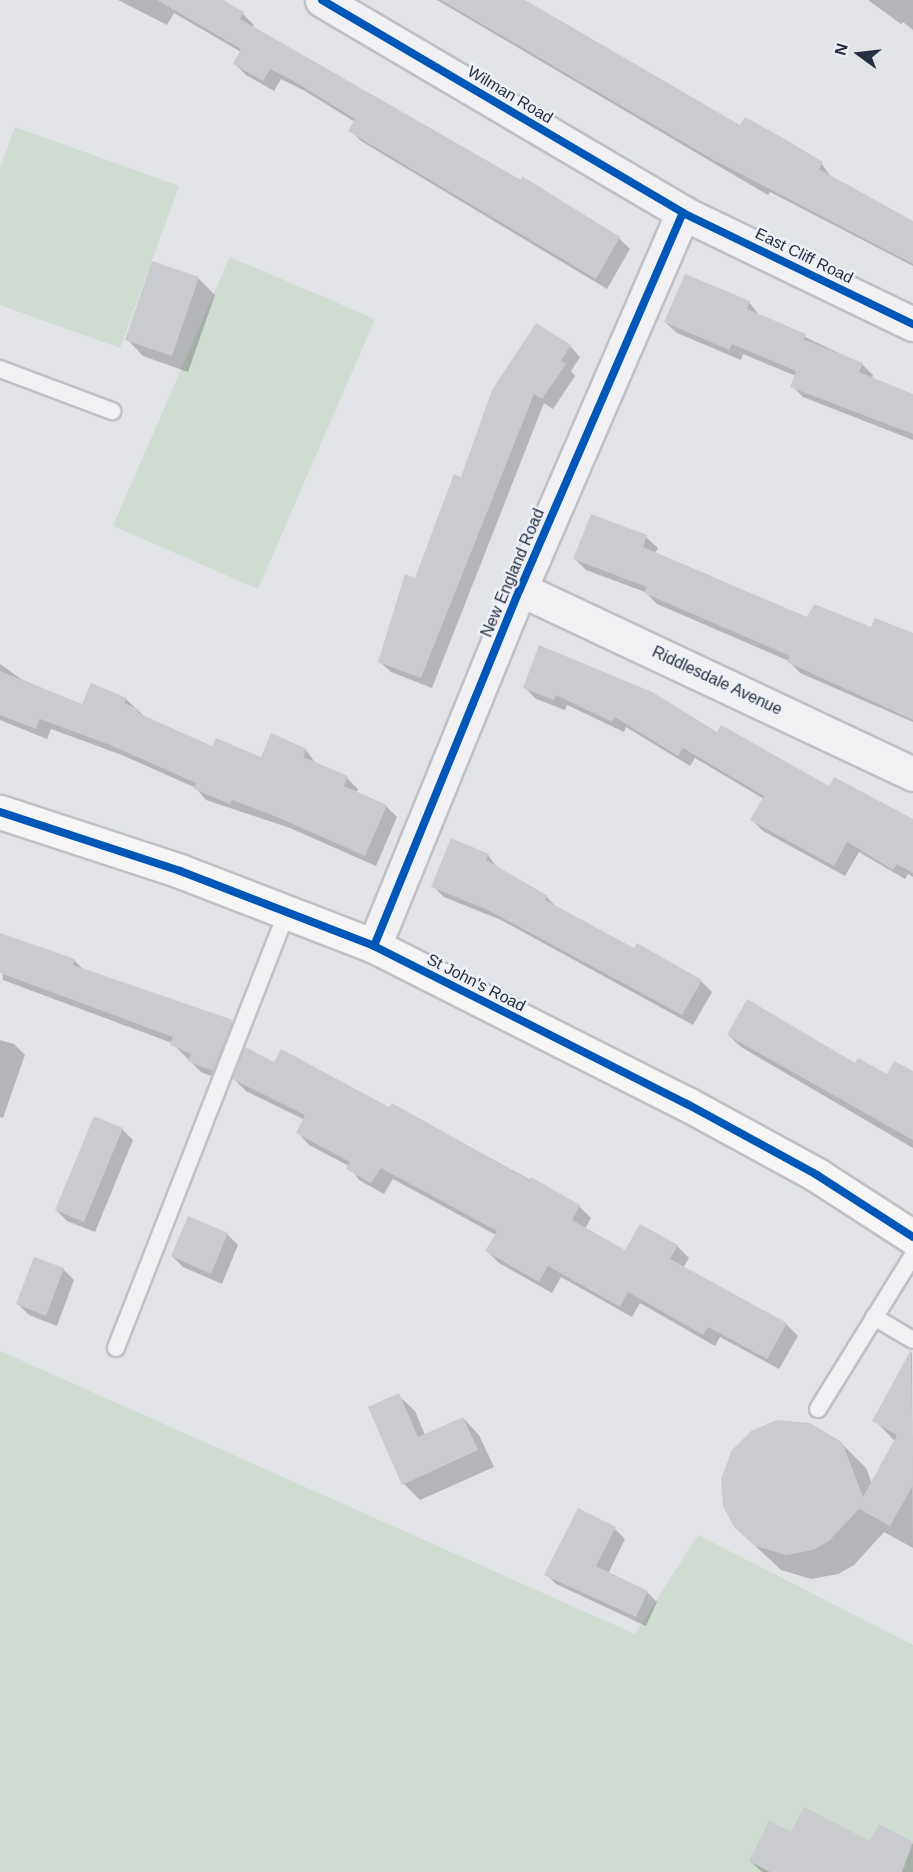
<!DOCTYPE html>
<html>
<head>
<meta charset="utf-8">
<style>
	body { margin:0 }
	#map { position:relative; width:913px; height:1872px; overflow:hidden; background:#e1e3e7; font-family:Helvetica,sans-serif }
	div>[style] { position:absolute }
	.green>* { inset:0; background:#d0dbd1 }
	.shadow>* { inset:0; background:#0003 }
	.building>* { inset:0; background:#cacbcf }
	.roads { filter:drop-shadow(2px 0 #bfc1c5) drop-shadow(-2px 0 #bfc1c5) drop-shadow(0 2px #bfc1c5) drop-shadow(0 -2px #bfc1c5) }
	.lane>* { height:16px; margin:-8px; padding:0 8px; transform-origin:8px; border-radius:8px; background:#f1f1f3 }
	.street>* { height:33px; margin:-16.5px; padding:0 16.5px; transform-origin:16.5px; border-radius:16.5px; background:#f1f1f3 }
	.highway>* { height:33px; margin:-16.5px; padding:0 16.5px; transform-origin:16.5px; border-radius:16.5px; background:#f5f5f6 }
	.cycleway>* { height:8px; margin:-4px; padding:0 4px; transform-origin:4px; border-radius:4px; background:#0057b8 }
	span { translate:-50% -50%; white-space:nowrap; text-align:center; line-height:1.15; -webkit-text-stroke:5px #eef1f7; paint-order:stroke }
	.street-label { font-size:16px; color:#262f42 }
	.north { position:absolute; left:829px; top:24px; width:60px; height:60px; -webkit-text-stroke:4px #eef1f7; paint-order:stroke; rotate:285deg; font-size:16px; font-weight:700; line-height:24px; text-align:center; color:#262f42 }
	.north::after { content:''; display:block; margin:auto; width:21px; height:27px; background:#262f42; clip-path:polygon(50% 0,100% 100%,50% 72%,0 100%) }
</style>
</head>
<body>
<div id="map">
	<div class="green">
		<div style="clip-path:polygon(15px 127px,179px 186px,120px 348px,0 305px,0 168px)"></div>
		<div style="clip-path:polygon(230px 257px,375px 319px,258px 589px,113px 526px)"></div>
		<div style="clip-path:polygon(0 1351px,635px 1634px,698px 1535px,913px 1645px,913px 1872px,0 1872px)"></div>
	</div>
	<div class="shadow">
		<div style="clip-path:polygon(118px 0,218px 0,243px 14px,254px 25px,252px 28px,619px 238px,630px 249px,607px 289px,361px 141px,350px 130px,355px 122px,305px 91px,281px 79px,274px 91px,246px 75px,235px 64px,241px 52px,174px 13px,167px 25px)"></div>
		<div style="clip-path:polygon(437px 0,521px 0,741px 127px,822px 164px,831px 177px,913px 223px,913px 266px,770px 192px,768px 195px)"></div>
		<div style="clip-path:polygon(868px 0,913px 0,913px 30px,903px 22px,901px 24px)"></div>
		<div style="clip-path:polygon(153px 263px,199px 279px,215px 295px,188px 372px,143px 356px,127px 339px)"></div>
		<div style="clip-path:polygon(749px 302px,759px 315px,862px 364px,873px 375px,872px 379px,913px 397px,913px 440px,803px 397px,792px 386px,796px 376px,743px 354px,741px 360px,677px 333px,665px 322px)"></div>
		<div style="clip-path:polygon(570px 346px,580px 357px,571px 371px,575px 376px,553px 409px,544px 403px,432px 688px,391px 672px,380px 662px,462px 479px)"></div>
		<div style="clip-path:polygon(591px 516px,646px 537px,658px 548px,655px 553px,711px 576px,720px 584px,808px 619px,913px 645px,913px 722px,800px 673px,789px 661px,657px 604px,645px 592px,586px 570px,575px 559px)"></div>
		<div style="clip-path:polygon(540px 647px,829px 788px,913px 822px,913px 877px,908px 874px,905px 879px,859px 852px,845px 876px,763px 831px,752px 820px,764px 799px,695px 758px,690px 766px,626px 727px,624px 732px,567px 705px,565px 710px,536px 699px,525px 688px)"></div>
		<div style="clip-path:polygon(0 664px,21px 679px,83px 706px,126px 699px,146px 718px,213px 748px,261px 759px,306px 750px,316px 764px,347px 778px,358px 789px,356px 793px,386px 806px,397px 817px,376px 866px,290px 828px,206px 800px,196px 788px,122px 755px,51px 729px,47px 739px,0 720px)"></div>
		<div style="clip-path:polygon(488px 855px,498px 869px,547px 897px,557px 908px,634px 951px,637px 945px,701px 981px,712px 992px,693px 1025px,501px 920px,444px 897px,433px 886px)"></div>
		<div style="clip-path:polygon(0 946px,74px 960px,84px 970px,232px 1022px,243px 1033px,224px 1081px,201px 1072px,172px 1043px,3px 980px)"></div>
		<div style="clip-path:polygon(728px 1035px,855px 1065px,888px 1076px,913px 1073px,913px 1148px,741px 1047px)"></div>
		<div style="clip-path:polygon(0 1040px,14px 1044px,25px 1055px,3px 1118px,0 1117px)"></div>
		<div style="clip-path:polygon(274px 1064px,390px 1109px,392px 1105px,579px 1206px,591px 1218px,585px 1229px,626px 1252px,641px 1226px,677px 1246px,689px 1258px,683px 1268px,786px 1324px,798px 1336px,779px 1369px,720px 1337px,715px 1346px,640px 1303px,632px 1317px,561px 1277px,552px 1293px,499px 1263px,487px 1251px,496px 1235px,393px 1179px,384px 1194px,359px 1180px,349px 1166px,309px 1145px,298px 1133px,305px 1120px,246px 1091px,234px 1079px)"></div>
		<div style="clip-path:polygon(122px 1129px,133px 1140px,95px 1232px,67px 1221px,56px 1210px)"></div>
		<div style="clip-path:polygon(227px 1234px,238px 1245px,222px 1284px,183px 1267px,172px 1256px)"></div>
		<div style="clip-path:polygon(63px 1269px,74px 1280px,57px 1326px,29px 1315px,18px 1304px)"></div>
		<div style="clip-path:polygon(912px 1352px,913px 1548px,884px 1532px,854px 1565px,838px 1574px,811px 1579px,781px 1570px,735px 1527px,841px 1443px,866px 1468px,872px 1484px,895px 1441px,874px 1420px)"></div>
		<div style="clip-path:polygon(398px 1395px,415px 1411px,425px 1435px,463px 1418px,479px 1435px,494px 1467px,420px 1500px,404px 1484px)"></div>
		<div style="clip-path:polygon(615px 1529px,625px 1539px,608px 1574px,647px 1592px,657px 1602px,646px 1626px,556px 1584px,546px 1574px)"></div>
		<div style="clip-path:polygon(880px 1826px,913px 1844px,913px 1872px,762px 1872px,750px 1861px,791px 1835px,871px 1843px)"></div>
	</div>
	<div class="building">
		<div style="clip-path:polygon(157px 0,223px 0,244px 12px,240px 19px,521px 180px,522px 176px,620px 237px,596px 279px,348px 131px,355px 119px,292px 80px,270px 69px,263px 81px,233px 64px,241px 49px)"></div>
		<div style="clip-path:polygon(441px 0,525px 0,740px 125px,745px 117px,783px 138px,823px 162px,819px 169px,913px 221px,913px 264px,712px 159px)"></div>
		<div style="clip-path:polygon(152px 261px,199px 277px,172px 356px,125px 340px)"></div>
		<div style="clip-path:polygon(685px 274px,750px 301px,747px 309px,806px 334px,803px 339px,863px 363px,859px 372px,913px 394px,913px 434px,790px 387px,796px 371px,732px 344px,729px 350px,664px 322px)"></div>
		<div style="clip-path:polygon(536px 323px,571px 345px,561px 360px,566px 364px,542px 399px,534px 394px,421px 678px,378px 662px,405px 574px,415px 578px,454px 474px,461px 477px,492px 390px)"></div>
		<div style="clip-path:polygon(591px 514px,647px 535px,643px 547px,807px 617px,814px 604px,871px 627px,875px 618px,913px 633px,913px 720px,787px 662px,790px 656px,644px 593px,647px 587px,573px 559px)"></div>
		<div style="clip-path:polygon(539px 645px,652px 692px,717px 732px,721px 725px,829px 786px,834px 777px,913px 819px,913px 873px,897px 864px,893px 870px,847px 842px,834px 866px,750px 820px,764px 796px,683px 748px,678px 756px,615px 717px,612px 722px,556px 695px,554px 700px,523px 688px)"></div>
		<div style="clip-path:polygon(0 671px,82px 704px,91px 683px,127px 698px,124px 703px,140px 710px,138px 713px,212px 746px,216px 738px,261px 757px,271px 733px,307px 749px,303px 757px,348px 776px,344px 786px,387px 805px,365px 856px,277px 817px,232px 800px,230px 804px,194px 789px,196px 783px,110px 745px,40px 719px,36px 729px,0 715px)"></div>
		<div style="clip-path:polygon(451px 838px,489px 854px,486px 860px,548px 896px,545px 900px,634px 948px,637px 943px,702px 980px,682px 1015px,488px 910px,431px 887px)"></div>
		<div style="clip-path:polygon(0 933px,75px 959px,73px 965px,233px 1020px,213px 1071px,188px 1061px,191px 1054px,170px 1045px,173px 1037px,0 973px)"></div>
		<div style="clip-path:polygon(747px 999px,855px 1063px,858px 1058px,887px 1074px,894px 1061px,913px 1071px,913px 1140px,727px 1035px)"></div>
		<div style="clip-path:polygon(245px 1047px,274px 1062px,281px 1049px,389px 1107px,392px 1103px,529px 1180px,531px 1177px,580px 1205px,572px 1220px,625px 1250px,640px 1224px,678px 1245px,670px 1259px,787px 1323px,767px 1359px,708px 1327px,703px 1335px,628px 1292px,620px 1307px,548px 1266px,539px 1282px,485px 1251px,497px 1231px,381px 1168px,371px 1183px,346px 1169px,350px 1162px,296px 1133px,305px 1115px,232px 1079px)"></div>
		<div style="clip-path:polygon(94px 1116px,123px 1128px,84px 1222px,55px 1210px)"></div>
		<div style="clip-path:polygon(188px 1216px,228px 1233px,211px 1274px,171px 1256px)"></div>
		<div style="clip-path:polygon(34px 1257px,64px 1268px,46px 1316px,16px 1304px)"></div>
		<div style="clip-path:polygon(911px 1350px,913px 1485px,890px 1526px,859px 1509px,829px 1541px,813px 1550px,786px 1555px,755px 1546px,734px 1527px,723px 1506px,721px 1479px,732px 1450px,751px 1431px,777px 1420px,810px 1423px,842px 1442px,863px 1497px,897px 1435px,872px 1421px)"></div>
		<div style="clip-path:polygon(399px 1393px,418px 1437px,463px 1417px,478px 1450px,402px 1485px,368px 1407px)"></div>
		<div style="clip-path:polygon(578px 1508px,616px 1527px,596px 1566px,648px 1591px,636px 1617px,544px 1575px)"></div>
		<div style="clip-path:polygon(804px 1807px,870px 1841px,879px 1824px,913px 1842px,902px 1872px,770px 1872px,749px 1861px,769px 1821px,791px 1832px)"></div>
	</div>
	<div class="roads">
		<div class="lane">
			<div style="left:0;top:369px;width:120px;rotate:20.6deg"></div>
			<div style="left:874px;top:1317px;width:45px;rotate:30.5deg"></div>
			<div style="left:116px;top:1348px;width:469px;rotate:-68.6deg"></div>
			<div style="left:818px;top:1409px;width:181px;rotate:-58.3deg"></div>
		</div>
		<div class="street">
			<div style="left:322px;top:0;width:419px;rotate:30.5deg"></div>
			<div style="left:683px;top:213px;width:255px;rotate:25.8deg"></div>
			<div style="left:520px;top:589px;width:434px;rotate:25.2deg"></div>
			<div style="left:374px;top:946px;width:386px;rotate:-67.8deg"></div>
			<div style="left:520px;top:589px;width:410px;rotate:-66.6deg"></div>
		</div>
		<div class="highway">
			<div style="left:0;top:812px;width:189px;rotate:18.1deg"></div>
			<div style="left:180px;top:871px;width:208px;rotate:21.1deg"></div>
			<div style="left:374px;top:946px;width:351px;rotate:26.8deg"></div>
			<div style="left:687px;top:1104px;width:148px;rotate:28.6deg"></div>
			<div style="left:817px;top:1175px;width:114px;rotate:32.9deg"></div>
		</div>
	</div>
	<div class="cycleway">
		<div style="left:322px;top:0;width:419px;rotate:30.5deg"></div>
		<div style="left:683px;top:213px;width:255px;rotate:25.8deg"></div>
		<div style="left:0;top:812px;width:189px;rotate:18.1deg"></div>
		<div style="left:180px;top:871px;width:208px;rotate:21.1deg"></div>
		<div style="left:374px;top:946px;width:351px;rotate:26.8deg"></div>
		<div style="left:687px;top:1104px;width:148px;rotate:28.6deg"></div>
		<div style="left:817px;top:1175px;width:114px;rotate:32.9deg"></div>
		<div style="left:374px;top:946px;width:386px;rotate:-67.8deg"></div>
		<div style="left:520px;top:589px;width:410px;rotate:-66.6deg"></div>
	</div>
	<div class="street-label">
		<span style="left:510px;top:95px;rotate:31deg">Wilman Road</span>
		<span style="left:804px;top:256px;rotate:26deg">East Cliff Road</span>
		<span style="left:513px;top:573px;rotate:-67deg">New England Road</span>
		<span style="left:717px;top:681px;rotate:25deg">Riddlesdale Avenue</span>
		<span style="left:476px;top:983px;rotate:27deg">St John's Road</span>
	</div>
	<div class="north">N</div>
</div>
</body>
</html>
